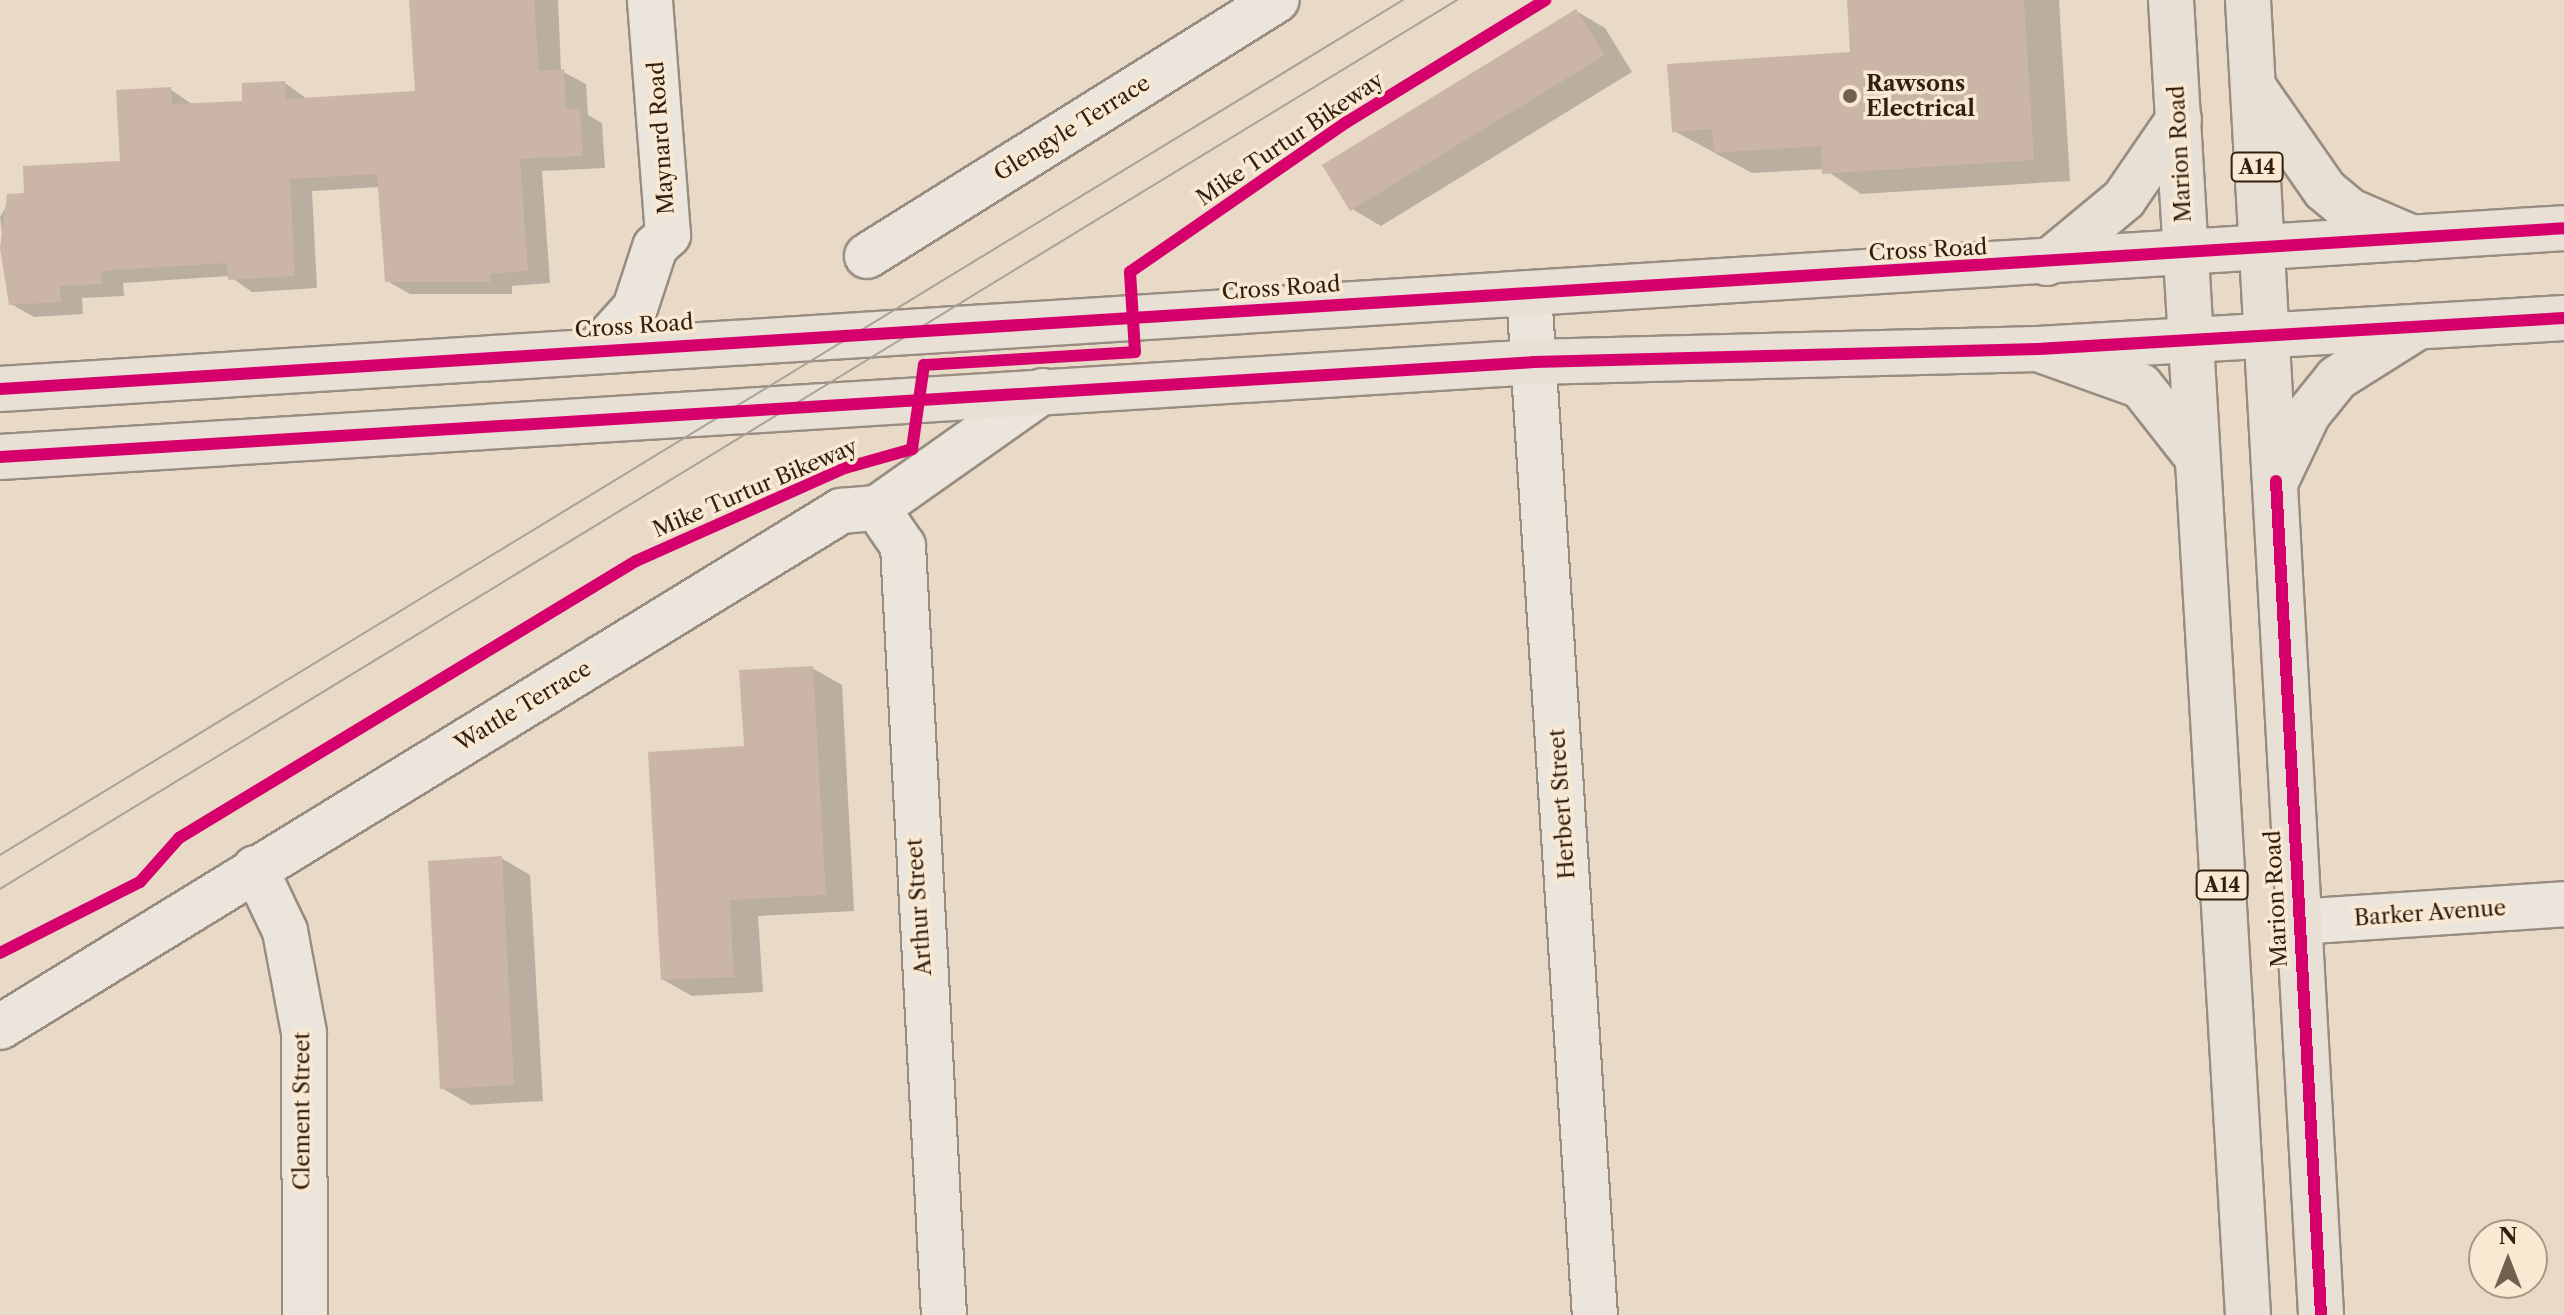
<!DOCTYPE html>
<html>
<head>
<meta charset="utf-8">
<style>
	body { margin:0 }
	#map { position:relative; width:2564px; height:1315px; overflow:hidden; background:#e8dac7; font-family:"Libre Caslon Text",serif }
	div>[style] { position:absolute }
	.shadow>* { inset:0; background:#0003 }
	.building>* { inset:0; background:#cab5a7 }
	.roads { filter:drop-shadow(2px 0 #988d80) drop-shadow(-2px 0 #988d80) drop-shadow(0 2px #988d80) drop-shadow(0 -2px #988d80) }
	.minor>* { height:44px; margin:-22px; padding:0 22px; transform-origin:22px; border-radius:22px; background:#ebe5db }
	.major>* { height:44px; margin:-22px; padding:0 22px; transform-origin:22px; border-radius:22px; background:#e8e0d5 }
	.highway>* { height:44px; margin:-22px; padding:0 22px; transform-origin:22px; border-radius:22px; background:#e8e0d5 }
	.tram>* { height:2px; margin:-1px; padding:0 1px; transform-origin:1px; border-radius:1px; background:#a8a198 }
	.cycleway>* { height:12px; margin:-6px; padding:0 6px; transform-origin:6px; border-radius:6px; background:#d6006c }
	.dots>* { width:22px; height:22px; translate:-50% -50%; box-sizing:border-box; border:4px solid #f9e9d2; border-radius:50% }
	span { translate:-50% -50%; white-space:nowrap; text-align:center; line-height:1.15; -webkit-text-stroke:7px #f9e9d2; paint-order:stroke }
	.shield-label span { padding:2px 6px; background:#f9e9d2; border:2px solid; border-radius:6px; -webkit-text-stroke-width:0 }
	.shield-label { font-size:20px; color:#331f0d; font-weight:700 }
	.poi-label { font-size:22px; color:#331f0d; font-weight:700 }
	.left { translate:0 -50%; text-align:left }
	.street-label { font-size:22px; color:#331f0d }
	.north { position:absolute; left:2468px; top:1219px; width:80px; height:80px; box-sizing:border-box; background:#f9e9d2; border:2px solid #aa9883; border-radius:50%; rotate:0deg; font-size:22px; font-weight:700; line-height:32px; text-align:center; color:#331f0d }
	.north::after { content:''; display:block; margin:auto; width:28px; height:36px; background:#72604e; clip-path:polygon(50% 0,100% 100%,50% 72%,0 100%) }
</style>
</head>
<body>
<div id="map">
	<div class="shadow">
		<div style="clip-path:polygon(411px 0,558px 0,561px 71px,586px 84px,588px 115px,602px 123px,605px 168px,542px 171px,550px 283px,512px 286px,512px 294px,410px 294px,387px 281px,380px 187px,312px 191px,317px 288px,252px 292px,229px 276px,123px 283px,124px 296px,82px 298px,83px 314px,34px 317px,11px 304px,0 217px,13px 196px,122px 163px,170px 89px,193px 105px,244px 103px,285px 83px,307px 99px,417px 92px)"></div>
		<div style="clip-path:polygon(1849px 0,2059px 0,2070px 181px,1861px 194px,1824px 169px,1752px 173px,1674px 131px,1852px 54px)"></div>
		<div style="clip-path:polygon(1576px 11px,1605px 28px,1632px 72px,1381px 226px,1352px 209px)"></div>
		<div style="clip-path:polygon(812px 668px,842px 685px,854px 911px,758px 916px,763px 992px,692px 996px,662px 979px)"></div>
		<div style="clip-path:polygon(501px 858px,530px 875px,543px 1101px,471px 1105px,442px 1088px)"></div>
	</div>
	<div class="building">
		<div style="clip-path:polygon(409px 0,534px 0,539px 71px,564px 69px,566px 109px,580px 108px,583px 156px,520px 159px,528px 271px,490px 274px,490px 282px,385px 282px,377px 174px,290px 179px,295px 276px,228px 280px,227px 263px,101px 271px,102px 284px,60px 286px,61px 302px,9px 305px,0 248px,7px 194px,24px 193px,23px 166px,120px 161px,116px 90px,171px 87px,172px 104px,242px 101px,242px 83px,285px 81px,286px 99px,415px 91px)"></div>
		<div style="clip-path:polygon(1847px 0,2024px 0,2034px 160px,1822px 174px,1821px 146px,1714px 153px,1712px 129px,1672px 132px,1667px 64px,1850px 52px)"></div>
		<div style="clip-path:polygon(1576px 9px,1605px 55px,1350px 211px,1322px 165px)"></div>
		<div style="clip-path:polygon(813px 666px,826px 895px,730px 900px,734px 977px,661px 980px,648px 752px,744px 746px,739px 670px)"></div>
		<div style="clip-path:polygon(502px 856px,514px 1085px,440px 1089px,428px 861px)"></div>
	</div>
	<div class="roads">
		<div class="minor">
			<div style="left:867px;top:256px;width:483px;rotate:-32deg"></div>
			<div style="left:1529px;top:293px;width:1024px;rotate:86.31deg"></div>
			<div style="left:598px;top:349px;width:55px;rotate:-47.9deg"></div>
			<div style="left:635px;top:308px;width:64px;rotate:-71.8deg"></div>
			<div style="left:655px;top:247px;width:18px;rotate:-43deg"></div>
			<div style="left:668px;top:235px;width:236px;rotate:-94.4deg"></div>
			<div style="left:877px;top:508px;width:46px;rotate:55.6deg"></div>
			<div style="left:903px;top:546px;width:770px;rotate:86.95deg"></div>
			<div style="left:255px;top:868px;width:70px;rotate:64.5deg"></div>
			<div style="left:285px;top:931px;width:104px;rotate:79.4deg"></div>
			<div style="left:304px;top:1033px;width:282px;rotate:89.8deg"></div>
			<div style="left:2296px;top:922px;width:269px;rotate:-3.8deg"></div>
			<div style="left:0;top:1027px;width:987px;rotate:-31.53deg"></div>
			<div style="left:841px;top:511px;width:36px;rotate:-5deg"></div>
			<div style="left:877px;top:508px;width:203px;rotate:-35.2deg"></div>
		</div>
		<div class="major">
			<div style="left:2171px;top:0;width:1317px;rotate:86.65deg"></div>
			<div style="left:2248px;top:0;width:1317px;rotate:86.82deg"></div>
			<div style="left:2254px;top:88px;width:124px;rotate:55.2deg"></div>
			<div style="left:2325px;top:190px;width:33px;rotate:40deg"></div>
			<div style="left:2350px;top:211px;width:69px;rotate:23.2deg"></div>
			<div style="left:2047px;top:263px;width:100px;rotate:-39.7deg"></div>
			<div style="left:2124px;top:199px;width:97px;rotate:-55.5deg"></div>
			<div style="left:2038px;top:349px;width:109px;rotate:19.8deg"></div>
			<div style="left:2141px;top:386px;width:89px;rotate:51.8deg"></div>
			<div style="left:2277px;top:479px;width:72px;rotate:-64.5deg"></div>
			<div style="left:2308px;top:414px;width:46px;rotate:-51.1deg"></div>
			<div style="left:2337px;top:378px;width:93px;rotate:-32.3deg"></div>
		</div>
		<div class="highway">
			<div style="left:0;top:389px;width:2569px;rotate:-3.59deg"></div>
			<div style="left:0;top:457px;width:1537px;rotate:-3.54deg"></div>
			<div style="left:1534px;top:362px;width:504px;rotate:-1.48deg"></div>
			<div style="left:2038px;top:349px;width:527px;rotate:-3.37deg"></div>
		</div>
	</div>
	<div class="tram">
		<div style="left:0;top:855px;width:1643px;rotate:-31.36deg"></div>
		<div style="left:0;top:889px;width:1707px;rotate:-31.39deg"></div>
	</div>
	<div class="cycleway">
		<div style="left:0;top:389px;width:2569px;rotate:-3.59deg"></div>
		<div style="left:0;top:457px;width:1537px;rotate:-3.54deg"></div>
		<div style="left:1534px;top:362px;width:504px;rotate:-1.48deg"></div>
		<div style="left:2038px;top:349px;width:527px;rotate:-3.37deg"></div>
		<div style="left:2276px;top:481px;width:835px;rotate:86.91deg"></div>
		<div style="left:0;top:953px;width:157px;rotate:-26.9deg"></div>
		<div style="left:140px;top:882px;width:59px;rotate:-48.4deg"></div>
		<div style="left:179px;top:838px;width:534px;rotate:-31.22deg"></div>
		<div style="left:636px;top:561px;width:229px;rotate:-24deg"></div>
		<div style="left:845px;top:468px;width:70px;rotate:-15.8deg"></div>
		<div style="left:912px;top:449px;width:85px;rotate:-81.9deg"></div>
		<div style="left:924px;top:365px;width:211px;rotate:-3.5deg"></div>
		<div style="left:1135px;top:352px;width:80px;rotate:-93.6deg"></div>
		<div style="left:1130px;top:272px;width:264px;rotate:-34.7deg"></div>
		<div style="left:1347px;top:122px;width:233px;rotate:-31.6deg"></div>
	</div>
	<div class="dots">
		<div style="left:1850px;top:96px;background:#72604e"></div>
	</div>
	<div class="shield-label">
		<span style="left:2257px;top:167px">A14</span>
		<span style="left:2222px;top:885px">A14</span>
	</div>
	<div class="poi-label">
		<span class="left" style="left:1866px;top:96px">Rawsons<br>Electrical</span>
	</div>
	<div class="street-label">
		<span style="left:1072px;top:128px;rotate:-32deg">Glengyle Terrace</span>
		<span style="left:661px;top:138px;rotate:-94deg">Maynard Road</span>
		<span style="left:1290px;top:139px;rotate:-34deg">Mike Turtur Bikeway</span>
		<span style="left:2180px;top:154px;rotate:-93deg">Marion Road</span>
		<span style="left:1928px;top:250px;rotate:-3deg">Cross Road</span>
		<span style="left:1281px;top:288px;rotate:-4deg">Cross Road</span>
		<span style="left:634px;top:326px;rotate:-4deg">Cross Road</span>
		<span style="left:755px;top:488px;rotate:-23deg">Mike Turtur Bikeway</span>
		<span style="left:523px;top:706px;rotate:-31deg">Wattle Terrace</span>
		<span style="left:1562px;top:804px;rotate:-94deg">Herbert Street</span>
		<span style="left:2276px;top:899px;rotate:-93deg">Marion Road</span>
		<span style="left:919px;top:907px;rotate:-94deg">Arthur Street</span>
		<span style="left:2430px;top:913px;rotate:-4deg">Barker Avenue</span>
		<span style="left:302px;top:1111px;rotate:-90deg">Clement Street</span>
	</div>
	<div class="north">N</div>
</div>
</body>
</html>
